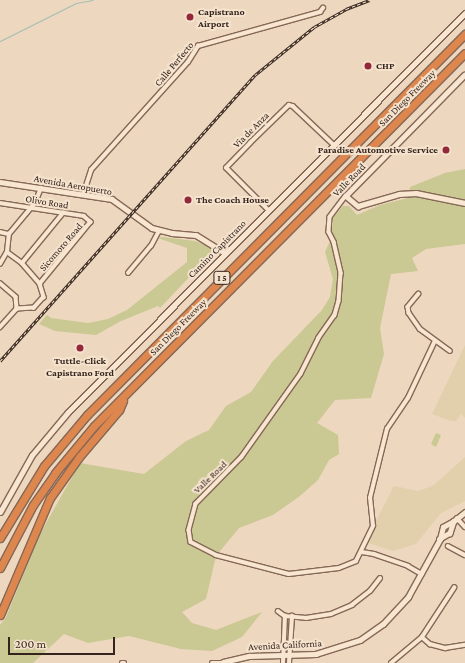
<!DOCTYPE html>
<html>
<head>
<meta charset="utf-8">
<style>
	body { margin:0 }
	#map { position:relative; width:465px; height:663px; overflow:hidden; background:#edd7be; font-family:"Crimson Pro",serif }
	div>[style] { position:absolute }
	.farmland>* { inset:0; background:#e2d0ac }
	.green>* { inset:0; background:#cac893 }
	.stream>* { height:1px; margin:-0.5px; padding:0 0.5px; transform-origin:0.5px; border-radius:0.5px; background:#a2bfb1 }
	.roads { filter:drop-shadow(1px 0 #856857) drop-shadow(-1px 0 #856857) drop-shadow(0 1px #856857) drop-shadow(0 -1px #856857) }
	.minor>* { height:3.5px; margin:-1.75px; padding:0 1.75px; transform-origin:1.75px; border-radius:1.75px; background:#f8e6d1 }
	.tertiary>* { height:4.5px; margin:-2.25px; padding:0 2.25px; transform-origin:2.25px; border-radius:2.25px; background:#f8e6d1 }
	.secondary>* { height:5px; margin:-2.5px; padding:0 2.5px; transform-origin:2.5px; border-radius:2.5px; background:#f8e6d1 }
	.motorway>* { height:7px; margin:-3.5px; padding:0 3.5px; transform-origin:3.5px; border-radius:3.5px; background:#dd864e }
	.rail>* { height:2.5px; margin-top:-1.25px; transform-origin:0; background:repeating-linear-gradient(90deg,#f5e3ce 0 3px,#34241c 0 6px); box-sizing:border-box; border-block:1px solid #34241c }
	.dots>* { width:11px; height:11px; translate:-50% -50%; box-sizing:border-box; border:2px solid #f5e3ce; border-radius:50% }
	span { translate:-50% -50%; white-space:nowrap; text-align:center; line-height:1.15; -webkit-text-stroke:4px #f5e3ce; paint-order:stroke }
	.shield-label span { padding:1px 3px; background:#f5e3ce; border:1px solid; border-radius:3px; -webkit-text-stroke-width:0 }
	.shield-label { font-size:9px; color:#34241c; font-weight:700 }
	.poi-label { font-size:10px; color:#34241c; font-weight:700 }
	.left { translate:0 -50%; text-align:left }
	.right { translate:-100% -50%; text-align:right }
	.street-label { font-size:10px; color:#34241c }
	.scale { position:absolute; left:8px; top:637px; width:107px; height:18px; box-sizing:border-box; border:2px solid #34241c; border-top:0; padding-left:5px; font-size:12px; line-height:14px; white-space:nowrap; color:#34241c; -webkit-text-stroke:3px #f5e3ce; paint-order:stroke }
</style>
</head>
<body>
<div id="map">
	<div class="farmland">
		<div style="clip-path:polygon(465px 345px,465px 418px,461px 414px,456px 421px,451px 421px,432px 414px)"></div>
		<div style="clip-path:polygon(465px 457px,465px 501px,441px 513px,416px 544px,393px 551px,365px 542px,394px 486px,418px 491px,427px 488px,434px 485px)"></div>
	</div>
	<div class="green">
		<div style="clip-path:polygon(465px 169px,465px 244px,426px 249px,412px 258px,418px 271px,391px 274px,380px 328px,384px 354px,371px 398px,335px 400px,317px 423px,338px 435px,339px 454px,329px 460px,318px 480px,300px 496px,273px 515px,239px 528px,216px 556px,206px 599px,182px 612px,192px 623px,216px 630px,262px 612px,242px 637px,212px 651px,181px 649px,129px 636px,88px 643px,64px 634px,33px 663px,0 663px,0 625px,6px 617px,40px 534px,80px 463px,144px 474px,186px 441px,209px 430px,226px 406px,251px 392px,273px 361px,322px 310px,330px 297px,333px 279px,325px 252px,331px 239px,333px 218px,343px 206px,349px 206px,357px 215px,380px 205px,408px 198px,410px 187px,445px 173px)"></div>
		<div style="clip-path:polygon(162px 237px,195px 241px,211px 247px,213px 252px,160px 308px,158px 306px,121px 321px,96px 335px,55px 331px,39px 324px,47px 315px,51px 318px,88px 323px,108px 319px,127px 310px,187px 262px,187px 248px,158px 238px)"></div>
		<div style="clip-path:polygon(436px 433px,441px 435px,436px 447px,431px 444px)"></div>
	</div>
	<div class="stream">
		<div style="left:0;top:41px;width:85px;rotate:-26.6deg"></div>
		<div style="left:76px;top:3px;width:17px;rotate:-10deg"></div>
	</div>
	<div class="roads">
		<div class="minor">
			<div style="left:83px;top:195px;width:26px;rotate:-72deg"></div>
			<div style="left:91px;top:170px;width:145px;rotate:-48.1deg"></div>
			<div style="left:188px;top:62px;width:19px;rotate:-58deg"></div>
			<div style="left:198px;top:46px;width:127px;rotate:-15.6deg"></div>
			<div style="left:320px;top:12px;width:5px;rotate:-53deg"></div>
			<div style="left:346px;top:196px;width:26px;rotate:127deg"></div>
			<div style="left:330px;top:217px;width:15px;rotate:94deg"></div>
			<div style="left:329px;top:232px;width:11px;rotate:63deg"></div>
			<div style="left:334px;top:242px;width:32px;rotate:77deg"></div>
			<div style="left:341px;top:273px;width:28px;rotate:94deg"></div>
			<div style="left:339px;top:301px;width:15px;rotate:106deg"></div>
			<div style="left:335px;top:315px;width:28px;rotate:125deg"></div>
			<div style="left:319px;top:338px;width:40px;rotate:116.6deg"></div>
			<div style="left:301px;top:374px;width:102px;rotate:125.4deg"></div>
			<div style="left:242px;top:457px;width:66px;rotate:134.4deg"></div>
			<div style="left:196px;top:504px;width:27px;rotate:105deg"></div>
			<div style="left:189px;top:530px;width:12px;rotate:81deg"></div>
			<div style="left:191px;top:542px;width:28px;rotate:27deg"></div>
			<div style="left:216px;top:555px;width:75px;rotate:14.6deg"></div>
			<div style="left:289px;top:574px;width:50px;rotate:-6.8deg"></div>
			<div style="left:339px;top:568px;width:18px;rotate:-22deg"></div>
			<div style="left:356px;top:561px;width:39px;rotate:-64deg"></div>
			<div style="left:373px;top:526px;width:28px;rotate:-96deg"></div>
			<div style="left:370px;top:498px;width:71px;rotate:-76.2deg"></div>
			<div style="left:387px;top:429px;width:37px;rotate:-56deg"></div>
			<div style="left:408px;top:398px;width:63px;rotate:-64.7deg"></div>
			<div style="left:0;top:203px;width:85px;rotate:8.8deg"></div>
			<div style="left:84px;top:216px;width:9px;rotate:41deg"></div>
			<div style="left:91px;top:222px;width:80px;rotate:129.4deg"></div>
			<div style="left:40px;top:284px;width:14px;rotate:73deg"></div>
			<div style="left:44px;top:297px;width:15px;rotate:132deg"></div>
			<div style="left:34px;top:308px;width:17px;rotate:177deg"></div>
			<div style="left:17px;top:309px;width:25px;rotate:132deg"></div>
			<div style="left:268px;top:210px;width:59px;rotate:-135deg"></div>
			<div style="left:226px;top:168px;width:35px;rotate:-46deg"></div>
			<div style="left:250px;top:143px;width:54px;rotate:-44.3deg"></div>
			<div style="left:289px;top:105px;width:4px;rotate:14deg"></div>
			<div style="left:293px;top:106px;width:55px;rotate:43.5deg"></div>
			<div style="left:0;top:232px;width:9px;rotate:13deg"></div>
			<div style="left:9px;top:234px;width:40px;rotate:-50deg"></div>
			<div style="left:35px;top:203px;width:16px;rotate:-68deg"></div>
			<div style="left:7px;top:252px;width:19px;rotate:36deg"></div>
			<div style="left:22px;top:263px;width:28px;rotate:49deg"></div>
			<div style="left:22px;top:263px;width:65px;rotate:-50.6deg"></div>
			<div style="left:0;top:264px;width:14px;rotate:-60deg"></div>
			<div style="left:7px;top:252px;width:18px;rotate:-84deg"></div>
			<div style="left:128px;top:273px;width:35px;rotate:-50deg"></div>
			<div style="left:151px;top:246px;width:17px;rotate:-62deg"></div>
			<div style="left:0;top:283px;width:21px;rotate:41deg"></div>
			<div style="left:16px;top:297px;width:12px;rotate:85deg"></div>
			<div style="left:419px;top:294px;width:17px;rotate:130deg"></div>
			<div style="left:408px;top:307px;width:6px;rotate:81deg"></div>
			<div style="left:409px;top:313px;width:19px;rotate:55deg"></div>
			<div style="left:420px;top:329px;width:37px;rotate:36deg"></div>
			<div style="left:457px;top:518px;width:12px;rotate:48deg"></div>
			<div style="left:448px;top:546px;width:19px;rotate:28deg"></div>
			<div style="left:362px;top:552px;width:12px;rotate:9deg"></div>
			<div style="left:374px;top:554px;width:36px;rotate:19deg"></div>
			<div style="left:408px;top:566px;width:16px;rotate:30deg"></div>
			<div style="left:278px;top:611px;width:9px;rotate:36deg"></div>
			<div style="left:285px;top:616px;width:21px;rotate:5deg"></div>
			<div style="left:306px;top:618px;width:25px;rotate:-9deg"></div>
			<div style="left:331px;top:614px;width:23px;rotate:-23deg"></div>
			<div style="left:352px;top:605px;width:23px;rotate:-38deg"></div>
			<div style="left:370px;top:591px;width:16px;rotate:-52deg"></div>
			<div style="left:422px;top:637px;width:11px;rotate:41deg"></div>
			<div style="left:430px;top:644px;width:16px;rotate:15deg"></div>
			<div style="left:445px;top:648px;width:20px;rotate:-9deg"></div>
			<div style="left:122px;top:663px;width:2px"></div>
			<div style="left:283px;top:663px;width:47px;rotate:-87.6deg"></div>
			<div style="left:289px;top:663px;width:47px;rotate:-86.3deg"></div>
			<div style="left:391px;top:663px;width:40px;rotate:-40deg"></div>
			<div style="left:422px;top:637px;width:59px;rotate:-56.9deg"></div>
		</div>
		<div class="tertiary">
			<div style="left:465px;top:75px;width:170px;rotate:134.5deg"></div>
			<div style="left:346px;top:196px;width:16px;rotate:40deg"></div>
			<div style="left:358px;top:206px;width:43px;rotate:-16.3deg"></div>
			<div style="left:399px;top:194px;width:17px;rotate:-3deg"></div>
			<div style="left:416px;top:193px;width:50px;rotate:11.5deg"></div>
			<div style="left:0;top:182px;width:113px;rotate:8.6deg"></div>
			<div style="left:112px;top:199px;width:49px;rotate:35.9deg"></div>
			<div style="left:152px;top:228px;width:21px;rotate:14deg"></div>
			<div style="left:172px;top:233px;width:24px;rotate:5deg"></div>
			<div style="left:196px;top:235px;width:34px;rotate:32deg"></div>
			<div style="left:454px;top:521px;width:13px;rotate:108deg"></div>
			<div style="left:450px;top:533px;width:12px;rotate:149deg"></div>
			<div style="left:440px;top:539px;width:12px;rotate:-76deg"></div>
			<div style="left:443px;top:527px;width:13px;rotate:-29deg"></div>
			<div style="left:454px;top:521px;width:14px;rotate:-39deg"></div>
			<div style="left:223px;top:662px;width:27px;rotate:-13deg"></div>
			<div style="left:249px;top:656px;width:67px;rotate:-1.7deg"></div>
			<div style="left:316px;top:654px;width:46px;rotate:-17.7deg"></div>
			<div style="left:360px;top:640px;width:28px;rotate:-35deg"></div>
			<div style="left:383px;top:624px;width:37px;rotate:-47deg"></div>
			<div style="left:408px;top:597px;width:66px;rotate:-61.1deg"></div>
			<div style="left:212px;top:663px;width:11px"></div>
		</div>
		<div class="secondary">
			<div style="left:0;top:512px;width:65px;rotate:-60.7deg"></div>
			<div style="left:32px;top:455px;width:56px;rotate:-50.1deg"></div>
			<div style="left:68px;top:412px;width:563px;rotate:-45.14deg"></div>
		</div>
		<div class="motorway">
			<div style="left:0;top:538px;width:84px;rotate:-58.6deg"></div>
			<div style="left:44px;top:466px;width:67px;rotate:-49.9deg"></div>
			<div style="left:87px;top:415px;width:537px;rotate:-45.23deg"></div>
			<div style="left:0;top:568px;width:71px;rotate:-62.4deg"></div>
			<div style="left:33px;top:505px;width:39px;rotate:-55deg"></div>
			<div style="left:55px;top:473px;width:61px;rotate:-50.3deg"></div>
			<div style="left:94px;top:426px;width:526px;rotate:-45.15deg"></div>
			<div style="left:0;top:615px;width:127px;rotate:-66.9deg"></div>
			<div style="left:50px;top:498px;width:50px;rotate:-54.7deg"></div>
			<div style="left:79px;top:457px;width:62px;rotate:-49.6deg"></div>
			<div style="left:119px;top:410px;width:10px;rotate:-66deg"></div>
		</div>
	</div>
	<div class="rail">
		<div style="left:0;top:361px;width:383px;rotate:-48.3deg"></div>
		<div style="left:255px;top:75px;width:76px;rotate:-39.1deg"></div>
		<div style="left:314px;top:27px;width:37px;rotate:-29deg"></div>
		<div style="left:346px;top:9px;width:25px;rotate:-21deg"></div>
	</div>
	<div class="dots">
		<div style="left:190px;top:17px;background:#93283b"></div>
		<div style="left:368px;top:66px;background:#93283b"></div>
		<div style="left:446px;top:150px;background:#93283b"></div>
		<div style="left:188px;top:200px;background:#93283b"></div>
		<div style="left:80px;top:348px;background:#93283b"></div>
	</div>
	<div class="shield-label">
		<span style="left:222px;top:278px">I 5</span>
	</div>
	<div class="poi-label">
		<span class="left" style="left:198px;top:17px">Capistrano<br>Airport</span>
		<span class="left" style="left:376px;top:66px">CHP</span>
		<span class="right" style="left:438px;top:150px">Paradise Automotive Service</span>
		<span class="left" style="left:196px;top:200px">The Coach House</span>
		<span style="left:80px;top:366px">Tuttle-Click<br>Capistrano Ford</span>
	</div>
	<div class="street-label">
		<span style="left:174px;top:64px;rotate:-50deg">Calle Perfecto</span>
		<span style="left:407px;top:98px;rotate:-45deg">San Diego Freeway</span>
		<span style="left:251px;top:130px;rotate:-45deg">Via de Anza</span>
		<span style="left:349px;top:180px;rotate:-46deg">Valle Road</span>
		<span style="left:73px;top:185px;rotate:10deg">Avenida Aeropuerto</span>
		<span style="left:47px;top:202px;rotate:9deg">Olivo Road</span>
		<span style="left:61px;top:247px;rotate:-49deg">Sicomoro Road</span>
		<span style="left:217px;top:249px;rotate:-45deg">Camino Capistrano</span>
		<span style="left:178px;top:327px;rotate:-45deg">San Diego Freeway</span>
		<span style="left:210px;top:477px;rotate:-44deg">Valle Road</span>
		<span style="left:285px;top:645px;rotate:-3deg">Avenida California</span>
	</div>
	<div class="scale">200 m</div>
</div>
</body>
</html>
